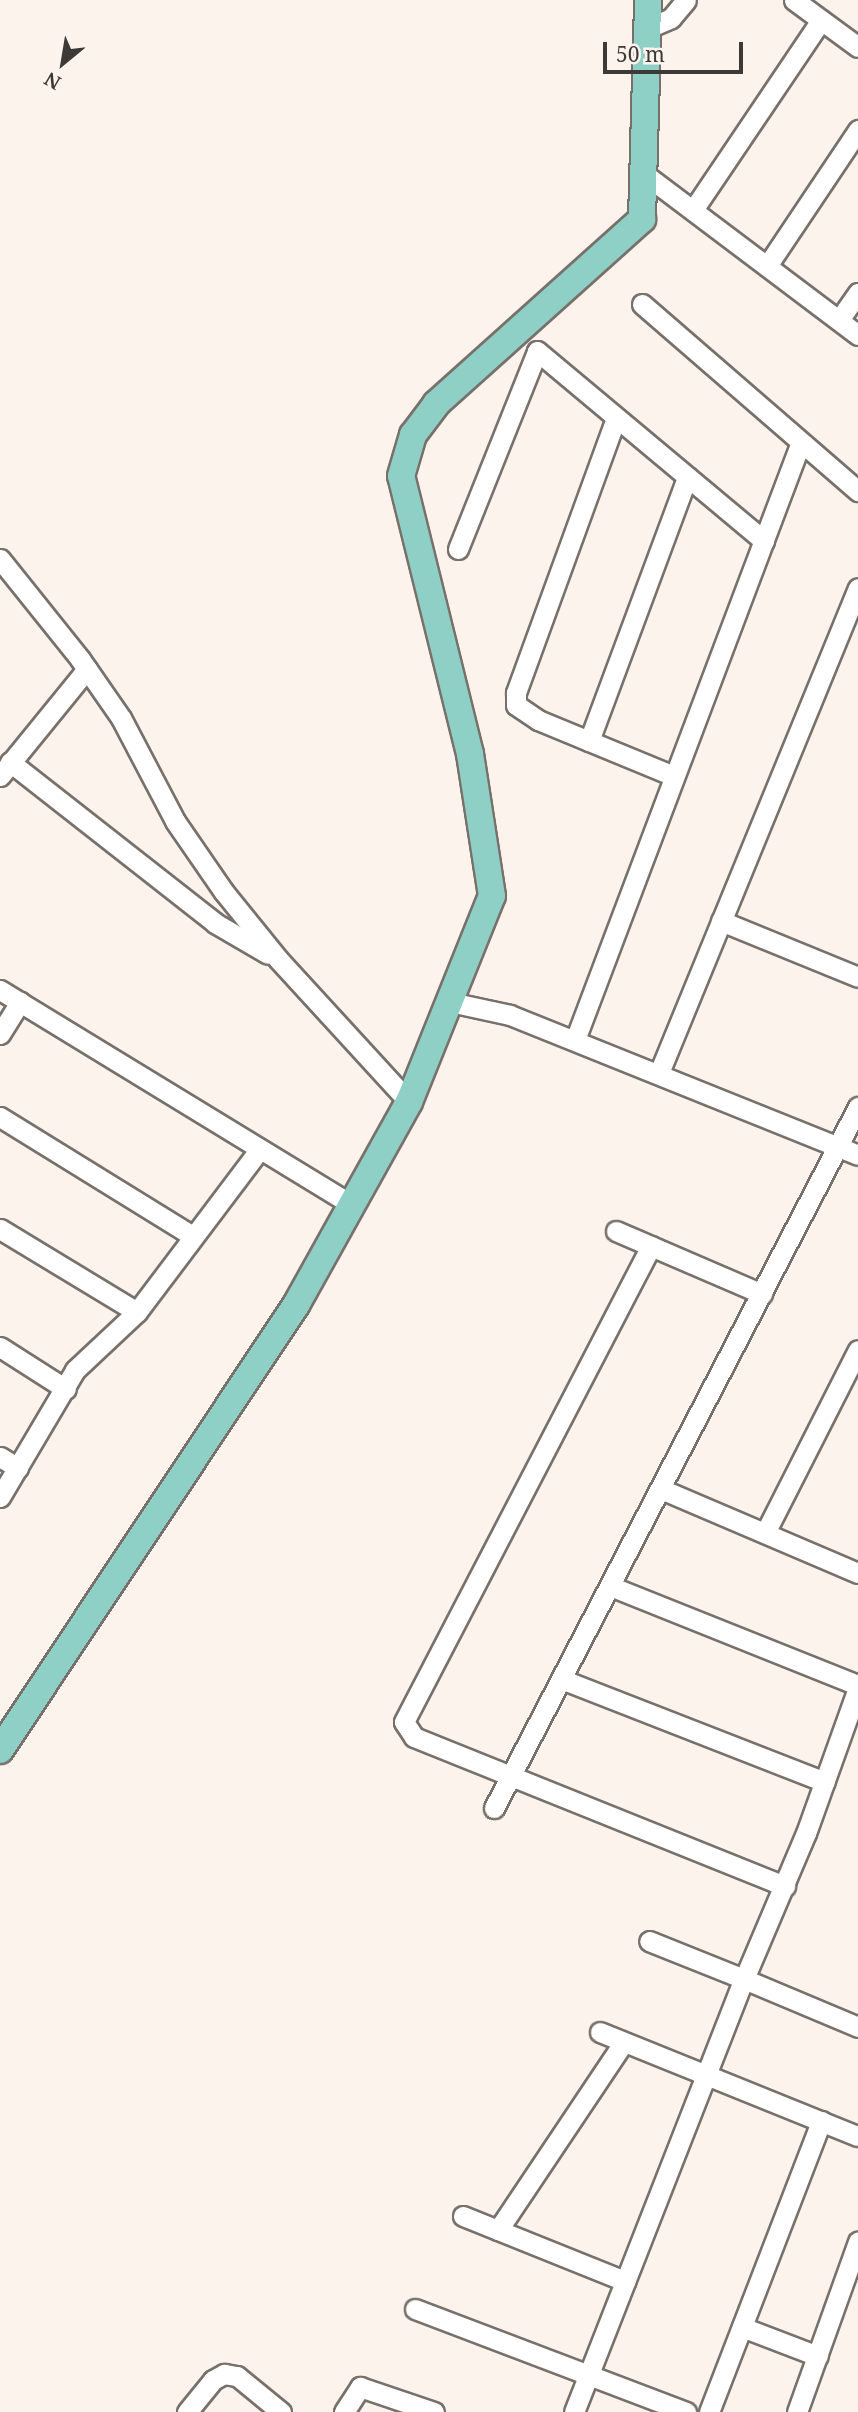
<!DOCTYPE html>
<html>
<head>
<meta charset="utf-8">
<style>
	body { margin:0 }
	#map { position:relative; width:858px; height:2412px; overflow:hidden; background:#fbf3ec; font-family:"Noto Serif",serif }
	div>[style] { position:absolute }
	.roads { filter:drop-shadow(2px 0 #78716b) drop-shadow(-2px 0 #78716b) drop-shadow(0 2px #78716b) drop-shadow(0 -2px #78716b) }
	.minor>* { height:19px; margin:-9.5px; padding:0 9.5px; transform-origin:9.5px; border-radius:9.5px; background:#fff }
	.major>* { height:26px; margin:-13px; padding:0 13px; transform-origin:13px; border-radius:13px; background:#8fd0c6 }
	span { translate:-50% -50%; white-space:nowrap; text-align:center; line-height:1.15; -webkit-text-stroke:5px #fbf3ec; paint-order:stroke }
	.north { position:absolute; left:28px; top:28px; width:70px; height:70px; -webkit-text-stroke:5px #fbf3ec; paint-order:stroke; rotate:210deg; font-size:19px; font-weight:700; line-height:28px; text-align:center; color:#3c3937 }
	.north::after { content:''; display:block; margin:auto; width:24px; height:32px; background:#3c3937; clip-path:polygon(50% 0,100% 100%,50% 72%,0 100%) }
	.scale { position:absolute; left:603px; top:42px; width:140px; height:32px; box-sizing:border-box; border:4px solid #3c3937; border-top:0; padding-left:9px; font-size:21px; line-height:24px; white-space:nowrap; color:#3c3937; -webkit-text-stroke:5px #fbf3ec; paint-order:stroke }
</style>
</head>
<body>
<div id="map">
	<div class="roads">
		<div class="minor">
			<div style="left:794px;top:0;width:79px;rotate:36.3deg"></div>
			<div style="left:648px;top:28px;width:25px;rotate:-23deg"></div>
			<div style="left:671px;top:18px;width:23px;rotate:-50deg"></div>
			<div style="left:643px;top:173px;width:269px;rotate:37deg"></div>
			<div style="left:693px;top:210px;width:229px;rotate:-56deg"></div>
			<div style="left:767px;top:266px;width:164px;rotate:-56.2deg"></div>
			<div style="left:642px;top:304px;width:286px;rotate:40.9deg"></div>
			<div style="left:839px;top:320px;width:33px;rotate:-55deg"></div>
			<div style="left:616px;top:418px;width:293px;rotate:110deg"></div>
			<div style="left:516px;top:693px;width:12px;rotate:90deg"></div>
			<div style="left:516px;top:705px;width:27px;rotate:34deg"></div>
			<div style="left:538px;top:720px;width:147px;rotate:22.4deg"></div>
			<div style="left:458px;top:549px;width:213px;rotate:-68.2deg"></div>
			<div style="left:537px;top:351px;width:296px;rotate:39.9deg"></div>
			<div style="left:0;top:559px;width:128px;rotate:51.3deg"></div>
			<div style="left:80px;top:659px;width:72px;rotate:55.2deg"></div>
			<div style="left:121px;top:718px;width:116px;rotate:62.3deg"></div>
			<div style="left:175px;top:821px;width:86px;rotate:55.4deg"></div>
			<div style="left:224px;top:892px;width:86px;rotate:51.1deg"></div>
			<div style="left:278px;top:959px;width:194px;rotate:47.5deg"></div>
			<div style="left:589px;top:741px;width:282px;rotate:-69.6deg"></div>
			<div style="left:10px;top:762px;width:261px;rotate:38.1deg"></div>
			<div style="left:215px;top:923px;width:61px;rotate:30.3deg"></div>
			<div style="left:0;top:776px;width:138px;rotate:-50.9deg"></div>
			<div style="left:721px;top:921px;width:148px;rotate:22.2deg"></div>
			<div style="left:0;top:990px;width:412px;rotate:31.4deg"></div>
			<div style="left:450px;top:1002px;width:61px;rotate:12.2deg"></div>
			<div style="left:510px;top:1015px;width:375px;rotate:21.9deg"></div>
			<div style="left:0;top:1034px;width:38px;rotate:-58deg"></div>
			<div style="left:575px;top:1040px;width:639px;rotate:-69.3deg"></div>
			<div style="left:659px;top:1073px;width:524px;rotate:-67.69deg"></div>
			<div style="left:0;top:1117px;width:227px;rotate:31.7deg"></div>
			<div style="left:0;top:1229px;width:160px;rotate:31.2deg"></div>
			<div style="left:616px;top:1231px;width:159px;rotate:23.3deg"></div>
			<div style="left:651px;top:1246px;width:536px;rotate:117.43deg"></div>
			<div style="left:404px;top:1722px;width:18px;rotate:56deg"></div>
			<div style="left:414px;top:1737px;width:400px;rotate:21.9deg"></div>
			<div style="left:0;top:1347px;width:78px;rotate:32.5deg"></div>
			<div style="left:0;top:1457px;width:21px;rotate:31deg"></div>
			<div style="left:661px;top:1489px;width:214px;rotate:23.1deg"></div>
			<div style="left:0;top:1497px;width:147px;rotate:-59.4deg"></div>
			<div style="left:75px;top:1370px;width:85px;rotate:-43.1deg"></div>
			<div style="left:137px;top:1312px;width:204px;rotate:-53deg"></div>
			<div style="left:765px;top:1533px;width:205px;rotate:-63.1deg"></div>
			<div style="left:610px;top:1586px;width:267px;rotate:21.8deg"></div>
			<div style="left:561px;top:1679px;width:283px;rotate:21.3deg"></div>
			<div style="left:858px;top:1688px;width:154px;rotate:109.7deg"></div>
			<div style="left:806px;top:1833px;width:159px;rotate:113deg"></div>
			<div style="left:744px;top:1979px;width:124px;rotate:22.8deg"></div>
			<div style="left:494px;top:1808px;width:790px;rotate:-62.56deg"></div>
			<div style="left:600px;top:2032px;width:278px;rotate:22deg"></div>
			<div style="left:463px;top:2216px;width:175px;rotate:21.9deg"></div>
			<div style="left:498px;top:2230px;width:225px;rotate:-56.2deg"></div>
			<div style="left:415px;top:2309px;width:290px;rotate:20.8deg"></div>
			<div style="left:742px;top:2327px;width:81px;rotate:20.9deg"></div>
			<div style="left:187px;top:2412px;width:41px;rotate:-50.9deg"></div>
			<div style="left:213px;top:2380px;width:13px;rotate:-29deg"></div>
			<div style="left:224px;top:2374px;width:13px;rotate:9deg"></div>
			<div style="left:237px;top:2376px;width:57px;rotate:39.3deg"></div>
			<div style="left:344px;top:2412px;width:30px;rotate:-57deg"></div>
			<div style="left:360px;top:2387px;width:78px;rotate:18.7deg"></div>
			<div style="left:574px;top:2412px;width:465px;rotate:-68.6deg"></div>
			<div style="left:744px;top:1979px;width:102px;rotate:-158.2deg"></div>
			<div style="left:709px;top:2412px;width:312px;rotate:-68.9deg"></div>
			<div style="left:797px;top:2412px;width:181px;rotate:-70.3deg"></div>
		</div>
		<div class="major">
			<div style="left:0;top:1750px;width:534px;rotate:-56.37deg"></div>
			<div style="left:296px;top:1305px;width:232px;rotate:-60.9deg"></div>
			<div style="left:409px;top:1102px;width:222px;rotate:-68.1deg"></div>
			<div style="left:492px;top:896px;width:144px;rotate:-98.8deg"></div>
			<div style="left:470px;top:754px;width:286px;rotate:-103.9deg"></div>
			<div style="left:401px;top:476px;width:43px;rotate:-73.7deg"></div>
			<div style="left:413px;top:435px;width:39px;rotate:-53deg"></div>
			<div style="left:436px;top:404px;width:277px;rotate:-41.9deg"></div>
			<div style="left:642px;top:219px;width:219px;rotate:-88.4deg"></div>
		</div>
	</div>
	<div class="north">N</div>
	<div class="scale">50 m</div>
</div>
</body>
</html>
